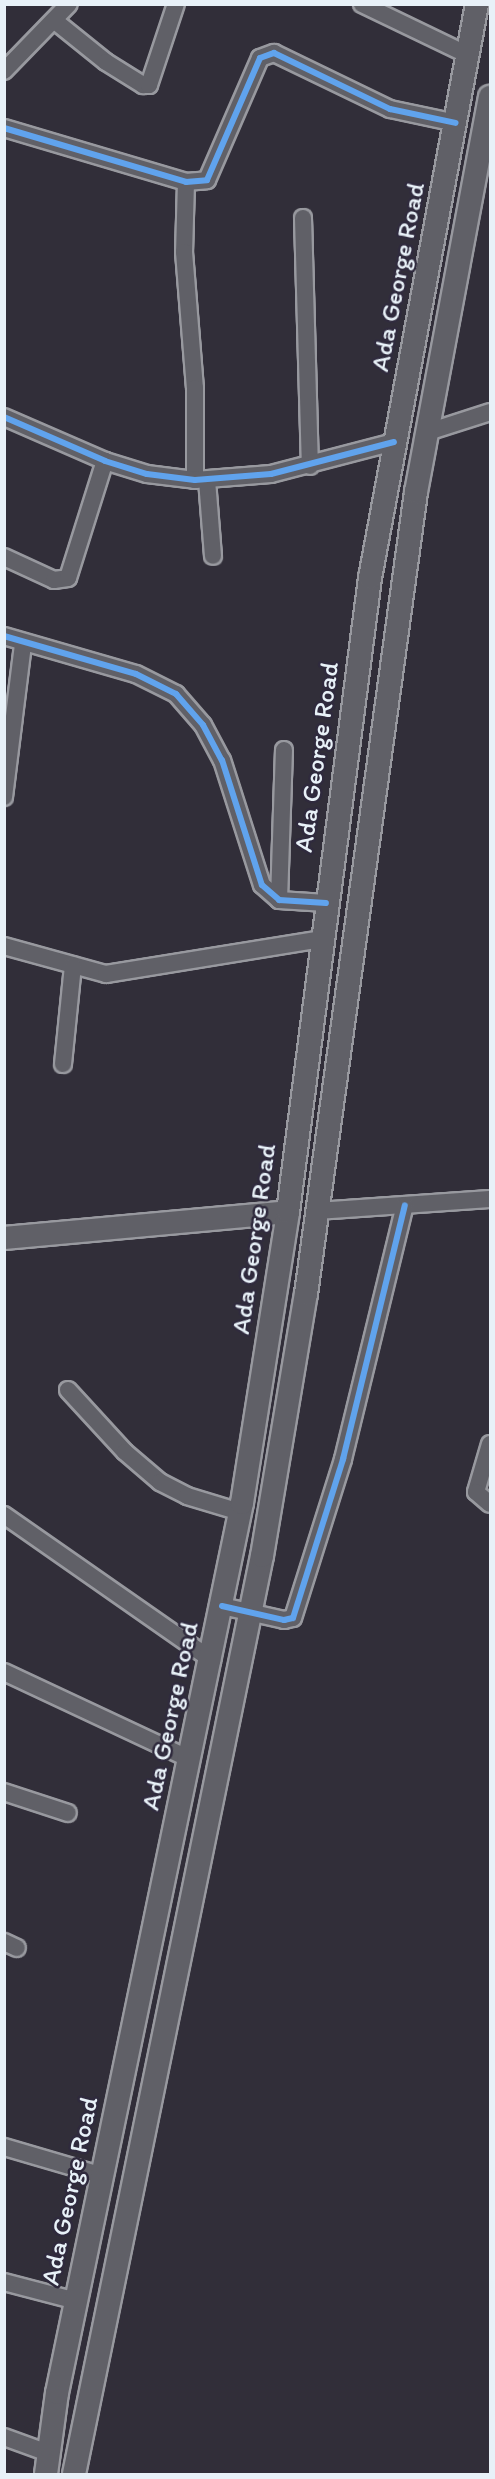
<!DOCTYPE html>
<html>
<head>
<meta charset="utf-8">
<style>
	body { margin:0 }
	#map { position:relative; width:495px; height:2479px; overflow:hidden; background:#312e39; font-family:Itim,sans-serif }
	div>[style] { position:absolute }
	.roads { filter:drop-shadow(2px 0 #98999f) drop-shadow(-2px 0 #98999f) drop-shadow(0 2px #98999f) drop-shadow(0 -2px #98999f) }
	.street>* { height:16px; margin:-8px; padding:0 8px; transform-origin:8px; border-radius:8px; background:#606067 }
	.secondary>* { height:22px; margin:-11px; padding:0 11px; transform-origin:11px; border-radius:11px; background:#606067 }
	.cycleway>* { height:6px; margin:-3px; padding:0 3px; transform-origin:3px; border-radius:3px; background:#60a3ed }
	span { translate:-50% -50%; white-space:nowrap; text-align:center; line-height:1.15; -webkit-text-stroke:5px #2f2a3d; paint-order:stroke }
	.street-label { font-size:26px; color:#e8f1f8 }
	.frame { position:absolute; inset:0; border:6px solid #e8f1f8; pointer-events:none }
</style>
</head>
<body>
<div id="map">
	<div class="roads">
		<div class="street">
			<div style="left:362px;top:4px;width:118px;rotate:25.7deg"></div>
			<div style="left:55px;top:21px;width:65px;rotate:38.8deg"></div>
			<div style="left:106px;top:62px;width:44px;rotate:31.9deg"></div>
			<div style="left:143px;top:85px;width:6px"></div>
			<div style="left:149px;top:85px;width:85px;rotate:-71.6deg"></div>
			<div style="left:4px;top:71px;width:93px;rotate:-45.9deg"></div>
			<div style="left:4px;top:128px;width:190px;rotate:16.5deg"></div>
			<div style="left:186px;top:182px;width:21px;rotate:-5deg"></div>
			<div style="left:207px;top:180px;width:133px;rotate:-66.5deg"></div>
			<div style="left:260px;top:58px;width:15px;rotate:-20deg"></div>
			<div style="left:274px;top:53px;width:129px;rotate:25.8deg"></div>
			<div style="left:390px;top:109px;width:67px;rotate:12deg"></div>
			<div style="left:186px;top:182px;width:70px;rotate:91.6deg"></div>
			<div style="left:184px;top:252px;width:136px;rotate:85.4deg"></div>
			<div style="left:195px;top:388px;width:92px;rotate:90deg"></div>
			<div style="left:303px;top:218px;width:248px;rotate:88.4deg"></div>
			<div style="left:4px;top:417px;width:110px;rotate:23.5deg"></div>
			<div style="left:105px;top:461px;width:44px;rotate:17.2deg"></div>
			<div style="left:147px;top:474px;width:48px;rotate:7.1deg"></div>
			<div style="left:195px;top:480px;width:76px;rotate:-4.5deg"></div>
			<div style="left:271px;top:474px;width:127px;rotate:-14.6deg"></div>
			<div style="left:428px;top:432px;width:65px;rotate:-17.9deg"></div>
			<div style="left:207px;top:480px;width:76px;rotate:85.5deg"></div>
			<div style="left:4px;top:557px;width:55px;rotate:24.7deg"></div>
			<div style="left:54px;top:580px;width:14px;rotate:-8deg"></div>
			<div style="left:68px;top:578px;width:123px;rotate:-72.5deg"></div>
			<div style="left:4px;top:636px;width:137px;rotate:16.1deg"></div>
			<div style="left:136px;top:674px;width:45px;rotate:26.6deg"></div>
			<div style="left:176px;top:694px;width:41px;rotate:48.9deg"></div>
			<div style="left:203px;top:725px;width:40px;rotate:62deg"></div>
			<div style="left:222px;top:760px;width:131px;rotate:72.3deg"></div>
			<div style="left:262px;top:885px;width:23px;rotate:41deg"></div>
			<div style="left:279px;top:900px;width:47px;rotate:3.7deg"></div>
			<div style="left:4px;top:797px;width:154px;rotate:-82.9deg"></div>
			<div style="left:279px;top:900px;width:150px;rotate:-88.1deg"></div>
			<div style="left:4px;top:946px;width:106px;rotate:15.4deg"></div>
			<div style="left:106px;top:974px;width:218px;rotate:-9.2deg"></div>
			<div style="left:63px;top:1064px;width:99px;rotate:-84.2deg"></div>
			<div style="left:317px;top:1211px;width:173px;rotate:-4deg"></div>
			<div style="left:68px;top:1390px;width:84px;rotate:47.4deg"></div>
			<div style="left:125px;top:1452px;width:46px;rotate:40.6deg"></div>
			<div style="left:160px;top:1482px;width:30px;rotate:27deg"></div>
			<div style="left:187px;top:1496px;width:55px;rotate:16.8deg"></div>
			<div style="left:490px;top:1444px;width:50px;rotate:106.3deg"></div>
			<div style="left:476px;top:1492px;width:18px;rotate:41deg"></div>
			<div style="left:4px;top:1515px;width:254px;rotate:34.9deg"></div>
			<div style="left:222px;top:1606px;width:64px;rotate:12.7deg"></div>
			<div style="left:284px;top:1620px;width:9px;rotate:-13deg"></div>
			<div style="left:293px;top:1618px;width:167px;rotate:-72.5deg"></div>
			<div style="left:343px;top:1459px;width:261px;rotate:-76.3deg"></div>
			<div style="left:4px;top:1672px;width:205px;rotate:25.1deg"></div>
			<div style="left:4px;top:1792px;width:67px;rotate:18.2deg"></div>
			<div style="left:4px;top:1942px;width:14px;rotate:25deg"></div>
			<div style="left:4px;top:2147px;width:103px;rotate:16.3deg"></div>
			<div style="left:4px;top:2282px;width:75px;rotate:14.6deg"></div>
			<div style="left:4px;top:2437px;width:47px;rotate:20deg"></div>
		</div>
		<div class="secondary">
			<div style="left:4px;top:1238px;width:285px;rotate:-5.2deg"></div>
			<div style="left:46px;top:2474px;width:82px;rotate:-82.3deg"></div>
			<div style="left:57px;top:2393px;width:909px;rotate:-78.26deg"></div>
			<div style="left:242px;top:1503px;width:295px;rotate:-81deg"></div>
			<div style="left:288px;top:1212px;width:639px;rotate:-82.63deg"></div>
			<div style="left:370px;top:578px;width:584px;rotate:-79.44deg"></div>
			<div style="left:74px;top:2474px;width:937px;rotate:-78.43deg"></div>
			<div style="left:262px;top:1556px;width:266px;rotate:-80.5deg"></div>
			<div style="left:306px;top:1294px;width:810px;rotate:-82.19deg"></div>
			<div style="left:416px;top:492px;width:402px;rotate:-79.4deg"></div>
		</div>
	</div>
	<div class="cycleway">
		<div style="left:4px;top:128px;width:190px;rotate:16.5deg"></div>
		<div style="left:186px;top:182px;width:21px;rotate:-5deg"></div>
		<div style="left:207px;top:180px;width:133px;rotate:-66.5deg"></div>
		<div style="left:260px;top:58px;width:15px;rotate:-20deg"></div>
		<div style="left:274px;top:53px;width:129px;rotate:25.8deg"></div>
		<div style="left:390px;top:109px;width:67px;rotate:12deg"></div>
		<div style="left:4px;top:417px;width:110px;rotate:23.5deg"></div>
		<div style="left:105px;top:461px;width:44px;rotate:17.2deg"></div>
		<div style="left:147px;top:474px;width:48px;rotate:7.1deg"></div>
		<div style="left:195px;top:480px;width:76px;rotate:-4.5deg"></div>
		<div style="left:271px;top:474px;width:127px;rotate:-14.6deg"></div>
		<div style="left:4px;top:636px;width:137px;rotate:16.1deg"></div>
		<div style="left:136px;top:674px;width:45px;rotate:26.6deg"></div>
		<div style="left:176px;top:694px;width:41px;rotate:48.9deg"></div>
		<div style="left:203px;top:725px;width:40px;rotate:62deg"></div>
		<div style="left:222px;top:760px;width:131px;rotate:72.3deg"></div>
		<div style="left:262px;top:885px;width:23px;rotate:41deg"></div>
		<div style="left:279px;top:900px;width:47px;rotate:3.7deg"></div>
		<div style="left:222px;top:1606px;width:64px;rotate:12.7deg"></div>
		<div style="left:284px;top:1620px;width:9px;rotate:-13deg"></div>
		<div style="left:293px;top:1618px;width:167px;rotate:-72.5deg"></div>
		<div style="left:343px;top:1459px;width:261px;rotate:-76.3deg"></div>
	</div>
	<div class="street-label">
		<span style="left:398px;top:277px;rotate:-79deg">Ada George Road</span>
		<span style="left:317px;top:757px;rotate:-82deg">Ada George Road</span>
		<span style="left:254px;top:1239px;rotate:-82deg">Ada George Road</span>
		<span style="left:170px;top:1716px;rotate:-78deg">Ada George Road</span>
		<span style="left:70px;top:2191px;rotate:-78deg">Ada George Road</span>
	</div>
	<div class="frame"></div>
</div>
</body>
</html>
